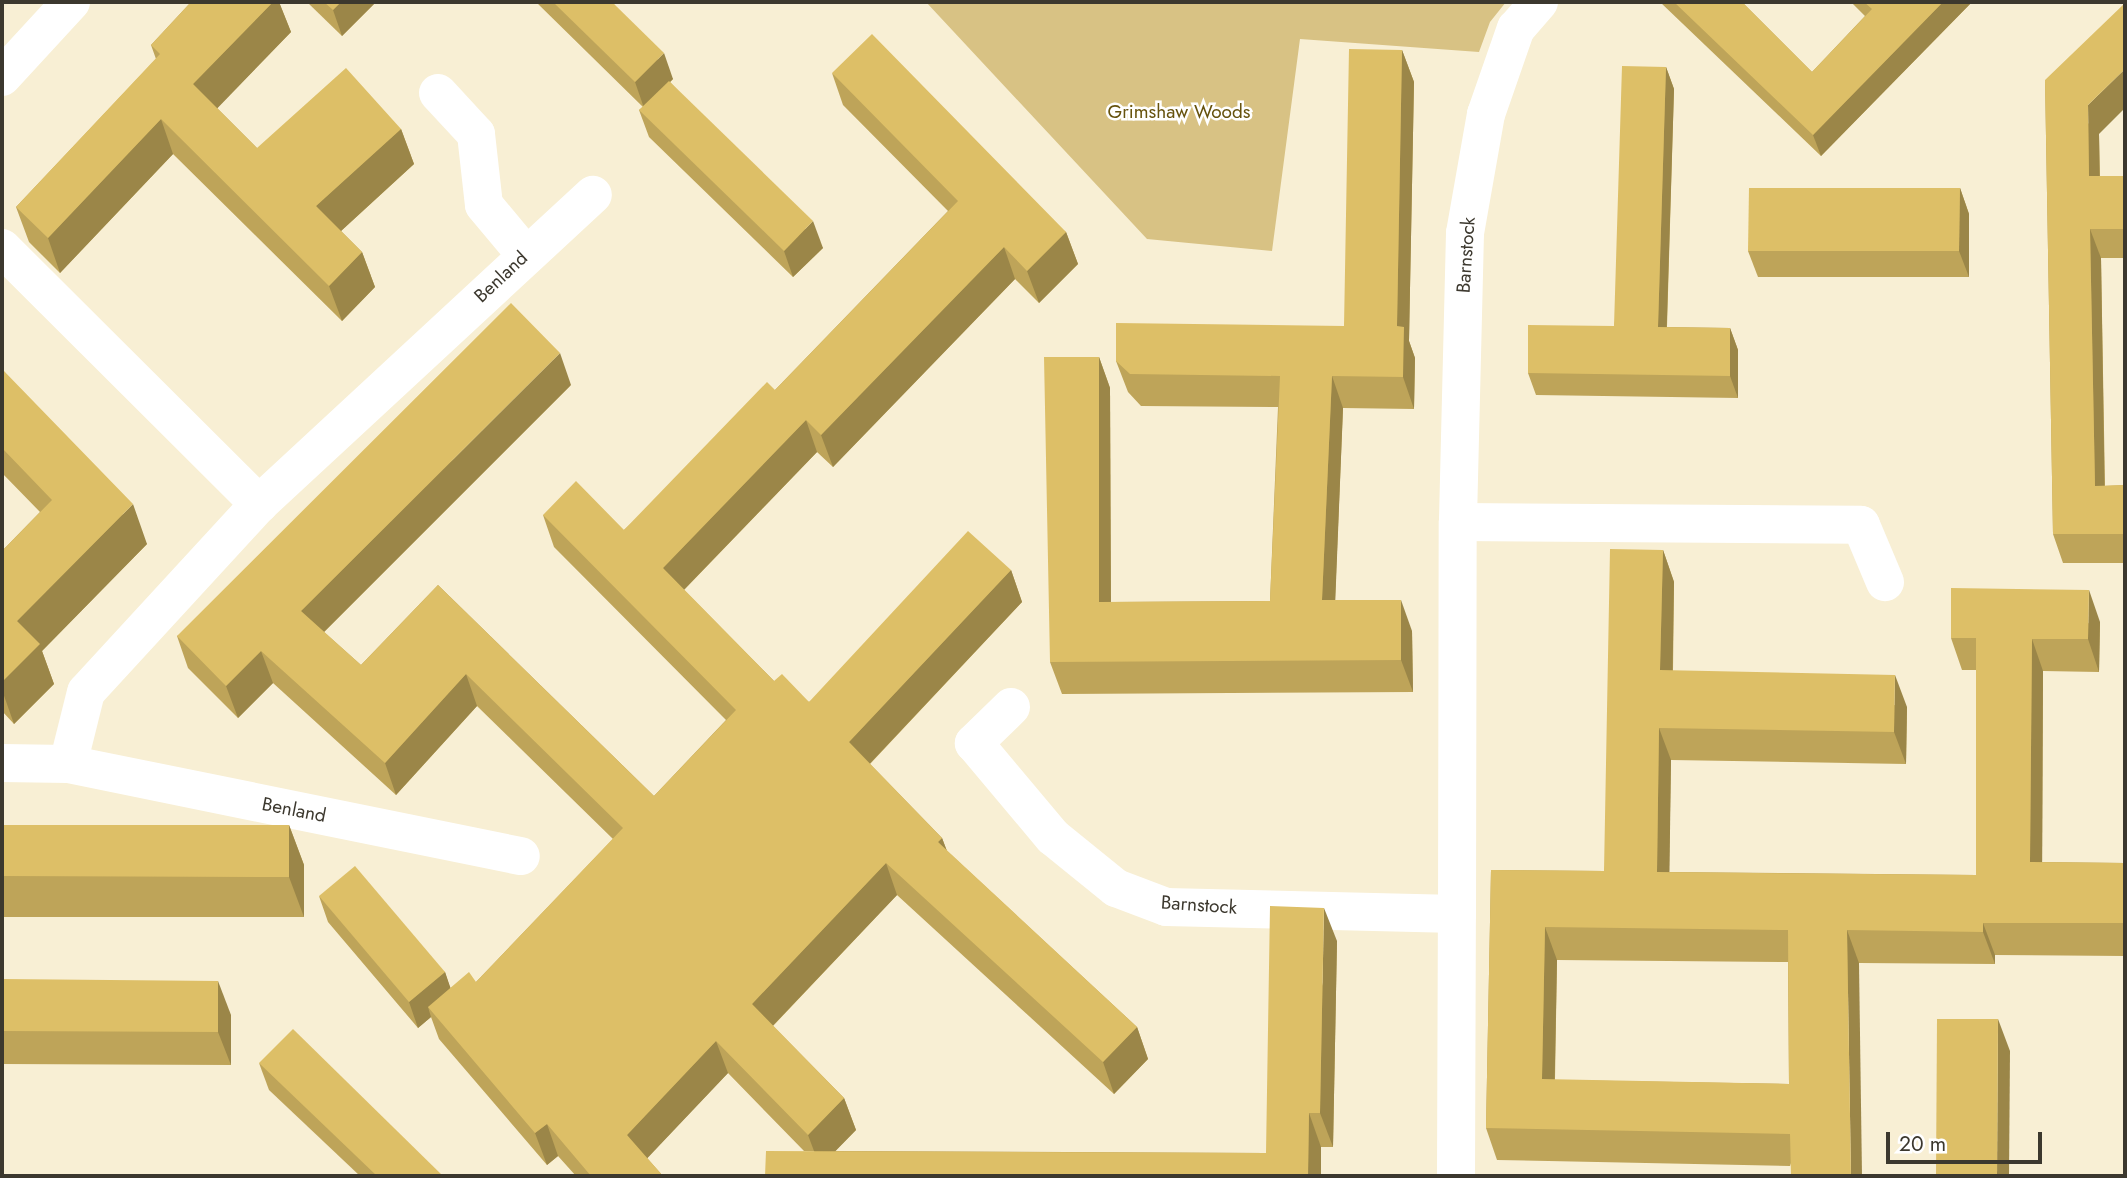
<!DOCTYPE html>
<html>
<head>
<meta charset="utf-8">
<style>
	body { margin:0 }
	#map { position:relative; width:2127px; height:1178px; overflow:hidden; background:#f8efd4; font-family:Jost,sans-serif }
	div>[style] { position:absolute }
	.green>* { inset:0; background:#d8c284 }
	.minor>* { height:38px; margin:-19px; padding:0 19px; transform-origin:19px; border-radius:19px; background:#fff }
	.wall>* { inset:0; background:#bea459 }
	.shaded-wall>* { inset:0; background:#9b8648 }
	.building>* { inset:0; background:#ddbf67 }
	span { translate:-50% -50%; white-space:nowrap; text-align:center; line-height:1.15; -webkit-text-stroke:5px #fff; paint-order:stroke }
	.park-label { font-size:19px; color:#66520d }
	.street-label { font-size:19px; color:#3c382e }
	.frame { position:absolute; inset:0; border:4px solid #3c382e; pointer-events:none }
	.scale { position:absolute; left:1886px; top:1132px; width:156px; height:32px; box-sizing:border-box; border:4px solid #3c382e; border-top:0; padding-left:9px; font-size:21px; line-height:24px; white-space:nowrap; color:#3c382e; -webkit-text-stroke:5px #fff; paint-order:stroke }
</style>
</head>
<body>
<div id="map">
	<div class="green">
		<div style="clip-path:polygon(926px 2px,1506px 2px,1490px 22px,1479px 52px,1300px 39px,1272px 251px,1147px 239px)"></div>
	</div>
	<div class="minor">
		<div style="left:1539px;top:2px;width:35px;rotate:131deg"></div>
		<div style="left:1516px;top:28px;width:91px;rotate:109.2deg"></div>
		<div style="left:1486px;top:114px;width:121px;rotate:100deg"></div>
		<div style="left:1465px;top:233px;width:289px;rotate:91.4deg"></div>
		<div style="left:1458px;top:522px;width:403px;rotate:0.4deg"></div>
		<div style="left:1861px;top:525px;width:62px;rotate:67.2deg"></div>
		<div style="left:2px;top:77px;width:102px;rotate:-47.4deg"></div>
		<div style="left:438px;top:93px;width:56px;rotate:47.2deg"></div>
		<div style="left:476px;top:134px;width:71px;rotate:83.6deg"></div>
		<div style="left:484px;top:205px;width:64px;rotate:50.1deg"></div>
		<div style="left:2px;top:248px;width:363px;rotate:44.9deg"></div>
		<div style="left:259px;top:504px;width:255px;rotate:132.6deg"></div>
		<div style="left:86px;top:692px;width:74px;rotate:104deg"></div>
		<div style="left:68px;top:764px;width:66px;rotate:-179.1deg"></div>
		<div style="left:259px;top:504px;width:455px;rotate:-42.8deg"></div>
		<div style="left:1011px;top:707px;width:52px;rotate:135.8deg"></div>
		<div style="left:974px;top:743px;width:123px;rotate:50deg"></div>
		<div style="left:1053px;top:837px;width:81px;rotate:39deg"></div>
		<div style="left:1116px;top:888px;width:53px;rotate:20.8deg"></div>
		<div style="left:1166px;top:907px;width:291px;rotate:1.4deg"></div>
		<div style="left:1457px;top:914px;width:392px;rotate:-89.9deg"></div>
		<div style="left:68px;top:764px;width:462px;rotate:11.5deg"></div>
		<div style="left:1456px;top:1176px;width:262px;rotate:-89.8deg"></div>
	</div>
	<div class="wall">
		<div style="clip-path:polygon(191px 2px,279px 2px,291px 32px,217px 108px,257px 148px,401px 129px,414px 164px,341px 231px,362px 252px,375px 287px,342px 321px,173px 154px,60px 273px,29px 242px,16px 207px,156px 59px,151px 45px)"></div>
		<div style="clip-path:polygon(307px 2px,376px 2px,342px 36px)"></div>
		<div style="clip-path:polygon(536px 2px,612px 2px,673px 79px,670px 82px,823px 248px,793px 277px,649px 137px,639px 110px,643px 107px)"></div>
		<div style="clip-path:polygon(1660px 2px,1742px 2px,1812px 72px,1865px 16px,1851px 2px,1972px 2px,1821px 156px)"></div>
		<div style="clip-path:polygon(1402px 50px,1414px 82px,1409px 341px,1415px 358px,1414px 409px,1343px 408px,1335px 600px,1412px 631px,1413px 692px,1062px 694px,1050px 662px,1099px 357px,1110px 388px,1111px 602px,1270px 601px,1278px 407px,1141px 406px,1128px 392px,1116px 361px,1344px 326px)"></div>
		<div style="clip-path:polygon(1666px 67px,1674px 89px,1667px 327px,1730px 328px,1738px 350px,1738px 398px,1536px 395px,1528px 373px,1614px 326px)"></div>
		<div style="clip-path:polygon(832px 73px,1066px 232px,1078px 264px,1039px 303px,1015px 279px,833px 467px,817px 452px,684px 590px,774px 681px,809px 702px,1011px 570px,1022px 602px,870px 764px,942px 838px,947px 851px,1137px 1027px,1148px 1059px,1114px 1094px,897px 895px,773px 1026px,844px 1098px,856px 1130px,835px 1151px,1266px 1153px,1337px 941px,1333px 1147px,1321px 1147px,1321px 1176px,804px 1151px,728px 1073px,647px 1158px,663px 1176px,576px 1176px,558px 1156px,547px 1165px,439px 1039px,431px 1017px,418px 1028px,328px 922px,319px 896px,445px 972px,450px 988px,476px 982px,613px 839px,477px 706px,396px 795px,273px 683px,238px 718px,188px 668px,177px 636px,571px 385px,324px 632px,361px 665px,438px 585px,654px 796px,726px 720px,554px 547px,543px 515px,624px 530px,775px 390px,948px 211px,843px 105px)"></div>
		<div style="clip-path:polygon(2045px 80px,2099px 134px,2100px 176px,2125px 176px,2125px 258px,2101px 258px,2105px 486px,2125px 485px,2125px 563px,2063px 563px,2053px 534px)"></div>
		<div style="clip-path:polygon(1960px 188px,1969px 214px,1969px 277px,1758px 277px,1748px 251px)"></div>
		<div style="clip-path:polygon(2px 369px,147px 544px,42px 651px,54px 684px,14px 724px,2px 711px,2px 551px,40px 512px,2px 473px)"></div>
		<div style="clip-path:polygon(evenodd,1663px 550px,1674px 582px,1673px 671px,1907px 707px,1906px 764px,1671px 760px,1669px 872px,1976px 875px,1976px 670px,1962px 670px,1951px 638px,2100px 622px,2099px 672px,2043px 671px,2042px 862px,2125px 863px,2125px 956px,1995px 955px,1995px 964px,1859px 963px,1790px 1166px,1497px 1160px,1486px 1128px,1491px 870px,1604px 871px,1663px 550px,1557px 960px,1788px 962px,1789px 1084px,1555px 1080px,1557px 960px)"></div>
		<div style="clip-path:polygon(2px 825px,289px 825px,304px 865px,304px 917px,2px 917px)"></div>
		<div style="clip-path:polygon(2px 979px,231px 1015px,231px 1065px,2px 1064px)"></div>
		<div style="clip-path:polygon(259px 1063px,443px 1176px,360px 1176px,269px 1090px)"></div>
	</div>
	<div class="shaded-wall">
		<div style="clip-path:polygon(273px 2px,279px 2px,291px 32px,206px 120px,193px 84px)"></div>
		<div style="clip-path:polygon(341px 2px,376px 2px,342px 36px,333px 10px)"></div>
		<div style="clip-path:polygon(1943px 2px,1972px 2px,1821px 156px,1813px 135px)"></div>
		<div style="clip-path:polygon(1402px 50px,1414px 82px,1409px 341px,1415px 358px,1414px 409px,1403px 377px,1397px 326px)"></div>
		<div style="clip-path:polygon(664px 53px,673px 79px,644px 108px,635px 82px)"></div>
		<div style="clip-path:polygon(1666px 67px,1674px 89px,1666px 349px,1658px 327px)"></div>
		<div style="clip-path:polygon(2125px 69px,2125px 108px,2099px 134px,2100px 205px,2089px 176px,2088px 105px)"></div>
		<div style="clip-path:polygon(161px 119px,173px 154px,60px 273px,48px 238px)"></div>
		<div style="clip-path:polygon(401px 129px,414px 164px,329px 242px,316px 206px)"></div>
		<div style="clip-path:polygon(1960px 188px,1969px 214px,1969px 277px,1959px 251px)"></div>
		<div style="clip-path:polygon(813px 221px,823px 248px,793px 277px,784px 251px)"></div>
		<div style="clip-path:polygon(2090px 229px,2101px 258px,2105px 515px,2095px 486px)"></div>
		<div style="clip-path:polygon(1066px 232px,1078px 264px,1039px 303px,1027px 271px)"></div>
		<div style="clip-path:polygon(1004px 247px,1015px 279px,833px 467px,821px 435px)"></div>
		<div style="clip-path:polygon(362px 252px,375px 287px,342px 321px,329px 286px)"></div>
		<div style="clip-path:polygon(1730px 328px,1738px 350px,1738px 398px,1730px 376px)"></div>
		<div style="clip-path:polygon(560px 353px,571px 385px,313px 643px,301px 611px)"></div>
		<div style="clip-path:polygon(1099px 357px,1110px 388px,1111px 634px,1099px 602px)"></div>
		<div style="clip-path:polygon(1332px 376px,1343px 408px,1334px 632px,1322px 600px)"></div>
		<div style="clip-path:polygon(806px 420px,817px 452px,674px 600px,663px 568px)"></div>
		<div style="clip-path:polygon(133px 504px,147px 544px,42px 651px,54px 684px,14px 724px,2px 690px,2px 682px,17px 621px)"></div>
		<div style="clip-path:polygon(1663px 550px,1674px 582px,1672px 703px,1660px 670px)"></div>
		<div style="clip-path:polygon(1011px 570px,1022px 602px,860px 774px,849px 742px)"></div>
		<div style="clip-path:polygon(2089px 590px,2100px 622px,2099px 672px,2088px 639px)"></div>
		<div style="clip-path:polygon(1401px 600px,1412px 631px,1413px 692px,1401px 660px)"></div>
		<div style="clip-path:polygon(2032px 639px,2043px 671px,2042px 895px,2030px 862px)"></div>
		<div style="clip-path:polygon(261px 651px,273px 683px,238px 718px,226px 686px)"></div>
		<div style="clip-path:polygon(466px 674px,477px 706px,396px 795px,385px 763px)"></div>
		<div style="clip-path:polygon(1895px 675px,1907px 707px,1906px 764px,1894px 732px)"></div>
		<div style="clip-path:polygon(1659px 728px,1671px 760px,1669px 904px,1657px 872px)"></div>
		<div style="clip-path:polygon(289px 825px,304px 865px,304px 917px,289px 877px)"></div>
		<div style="clip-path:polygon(942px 838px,954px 870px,938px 842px)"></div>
		<div style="clip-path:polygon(886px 863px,897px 895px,763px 1036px,752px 1004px)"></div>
		<div style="clip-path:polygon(1324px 908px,1337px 941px,1333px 1147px,1320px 1113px)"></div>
		<div style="clip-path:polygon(1983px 923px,1995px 955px,1995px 964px,1983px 932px)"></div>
		<div style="clip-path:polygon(1545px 927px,1557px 960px,1554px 1112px,1542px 1079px)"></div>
		<div style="clip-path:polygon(1847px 930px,1859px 963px,1862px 1176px,1851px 1176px)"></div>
		<div style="clip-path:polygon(445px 972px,454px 998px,428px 1007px,431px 1017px,418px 1028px,409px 1002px)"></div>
		<div style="clip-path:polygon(218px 981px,231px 1015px,231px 1065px,218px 1032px)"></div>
		<div style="clip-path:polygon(1998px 1019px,2010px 1051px,2009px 1176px,1997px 1176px)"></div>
		<div style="clip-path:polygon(1137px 1027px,1148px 1059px,1114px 1094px,1103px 1062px)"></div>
		<div style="clip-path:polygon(716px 1041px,728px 1073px,639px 1167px,627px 1135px)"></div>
		<div style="clip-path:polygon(844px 1098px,856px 1130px,820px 1167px,808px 1135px)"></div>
		<div style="clip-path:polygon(1309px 1113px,1321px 1147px,1321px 1176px,1308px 1176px)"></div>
		<div style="clip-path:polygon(547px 1124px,558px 1156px,547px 1165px,535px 1133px)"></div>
	</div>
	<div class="building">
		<div style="clip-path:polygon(191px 2px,273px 2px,193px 84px,257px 148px,346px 68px,401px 129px,316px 206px,362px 252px,329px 286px,161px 119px,48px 238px,16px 207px,160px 54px,151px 45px)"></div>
		<div style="clip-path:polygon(324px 2px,341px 2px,333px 10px)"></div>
		<div style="clip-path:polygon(553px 2px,612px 2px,664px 53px,635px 82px)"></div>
		<div style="clip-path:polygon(1674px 2px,1742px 2px,1812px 72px,1872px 9px,1864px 2px,1943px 2px,1813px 135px)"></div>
		<div style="clip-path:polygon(2125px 3px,2125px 69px,2088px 105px,2089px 176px,2125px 176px,2125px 229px,2090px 229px,2095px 486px,2125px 485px,2125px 534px,2053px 534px,2045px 80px)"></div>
		<div style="clip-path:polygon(872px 34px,1066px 232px,1027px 271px,1004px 247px,821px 435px,806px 420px,663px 568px,774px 681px,782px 674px,809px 702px,968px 531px,1011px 570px,849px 742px,942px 838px,938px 842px,1137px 1027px,1103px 1062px,886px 863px,752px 1004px,844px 1098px,808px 1135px,716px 1041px,627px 1135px,663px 1176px,591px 1176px,547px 1124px,535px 1133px,428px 1007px,469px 972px,476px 982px,623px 828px,466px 674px,385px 763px,261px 651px,226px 686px,177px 636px,511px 303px,560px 353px,301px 611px,361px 665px,438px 585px,654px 796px,736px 710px,543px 515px,576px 481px,624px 530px,767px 382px,775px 390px,958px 201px,832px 73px)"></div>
		<div style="clip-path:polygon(1349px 49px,1402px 50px,1397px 326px,1404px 327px,1403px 377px,1332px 376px,1322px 600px,1401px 600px,1401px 660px,1050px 662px,1044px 357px,1099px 357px,1099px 602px,1270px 601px,1280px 376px,1130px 374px,1116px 361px,1116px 323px,1344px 326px)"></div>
		<div style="clip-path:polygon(1622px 66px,1666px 67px,1658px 327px,1730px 328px,1730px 376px,1528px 373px,1528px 325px,1614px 326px)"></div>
		<div style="clip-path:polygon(669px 81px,813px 221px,784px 251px,639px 110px)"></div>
		<div style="clip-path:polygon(1749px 188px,1960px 188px,1959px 251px,1748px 251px)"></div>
		<div style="clip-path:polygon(2px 369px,133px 504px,17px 621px,40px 644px,2px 682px,2px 551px,52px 500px,2px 448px)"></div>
		<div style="clip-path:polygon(evenodd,1610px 549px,1663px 550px,1660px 670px,1895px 675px,1894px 732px,1659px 728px,1657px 872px,1976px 875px,1976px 638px,1951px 638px,1951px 588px,2089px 590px,2088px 639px,2032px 639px,2030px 862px,2125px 863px,2125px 923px,1983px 923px,1983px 932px,1847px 930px,1851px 1176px,1791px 1176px,1790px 1134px,1486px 1128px,1491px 870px,1604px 871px,1610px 549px,1545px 927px,1788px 930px,1789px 1084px,1542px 1079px,1545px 927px)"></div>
		<div style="clip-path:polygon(2px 825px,289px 825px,289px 877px,2px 876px)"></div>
		<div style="clip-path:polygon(355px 866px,445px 972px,409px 1002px,319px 896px)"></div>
		<div style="clip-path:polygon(1270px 906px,1324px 908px,1320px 1113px,1309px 1113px,1308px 1176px,765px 1176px,766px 1151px,1266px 1153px)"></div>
		<div style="clip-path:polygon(2px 979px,218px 981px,218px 1032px,2px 1031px)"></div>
		<div style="clip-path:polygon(1937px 1019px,1998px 1019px,1997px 1176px,1936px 1176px)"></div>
		<div style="clip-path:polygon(293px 1029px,443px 1176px,377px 1176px,259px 1063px)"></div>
	</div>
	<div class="park-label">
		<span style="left:1179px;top:112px">Grimshaw Woods</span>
	</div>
	<div class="street-label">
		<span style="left:1466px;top:255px;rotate:-86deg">Barnstock</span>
		<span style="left:501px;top:277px;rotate:-43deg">Benland</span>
		<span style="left:294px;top:810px;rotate:11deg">Benland</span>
		<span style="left:1199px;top:905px;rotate:4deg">Barnstock</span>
	</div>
	<div class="frame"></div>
	<div class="scale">20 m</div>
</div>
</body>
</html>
